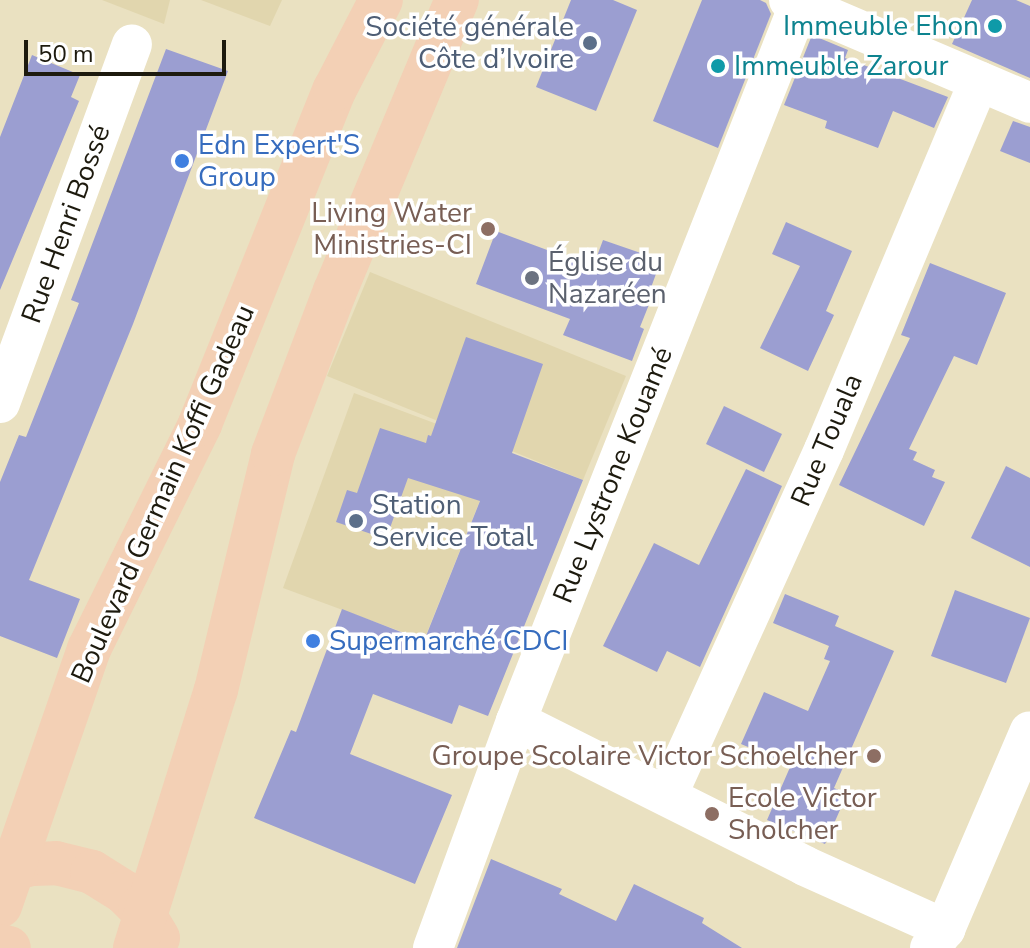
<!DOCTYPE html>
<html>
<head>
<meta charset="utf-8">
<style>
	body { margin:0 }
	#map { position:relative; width:1030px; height:948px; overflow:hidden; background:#eae1c1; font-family:"Nunito Sans",sans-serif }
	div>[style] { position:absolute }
	.built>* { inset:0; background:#e1d6ae }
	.building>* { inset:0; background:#9b9ed1 }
	.minor>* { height:40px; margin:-20px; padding:0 20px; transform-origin:20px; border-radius:20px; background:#fff }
	.major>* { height:44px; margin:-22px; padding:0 22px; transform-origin:22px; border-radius:22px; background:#f3d0b5 }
	.dots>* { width:22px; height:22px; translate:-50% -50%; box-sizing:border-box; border:4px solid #fff; border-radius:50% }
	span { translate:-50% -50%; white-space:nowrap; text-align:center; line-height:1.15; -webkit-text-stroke:7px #fff; paint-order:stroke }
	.culture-label { font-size:28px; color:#0d838f }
	.right { translate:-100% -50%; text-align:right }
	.left { translate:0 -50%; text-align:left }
	.service-label { font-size:28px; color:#4e5e75 }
	.shop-label { font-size:28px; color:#366cbe }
	.education-label { font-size:28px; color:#785e54 }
	.street-label { font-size:28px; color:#1d1a0e }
	.worship-label { font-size:28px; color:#5b616d }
	.scale { position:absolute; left:24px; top:40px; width:202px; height:36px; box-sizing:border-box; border:4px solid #1d1a0e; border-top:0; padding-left:10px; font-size:24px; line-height:28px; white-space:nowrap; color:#1d1a0e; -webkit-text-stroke:6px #fff; paint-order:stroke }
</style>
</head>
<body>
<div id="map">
	<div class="built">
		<div style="clip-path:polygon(102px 0,170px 0,164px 24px)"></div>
		<div style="clip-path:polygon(201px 0,282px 0,270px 26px)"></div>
		<div style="clip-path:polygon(370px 272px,626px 376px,583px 480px,327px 376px)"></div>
		<div style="clip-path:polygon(354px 393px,501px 448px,424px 640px,283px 588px)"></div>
	</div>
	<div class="building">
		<div style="clip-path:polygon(571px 0,613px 0,637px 10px,596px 111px,536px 87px)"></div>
		<div style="clip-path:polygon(702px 0,760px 0,766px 3px,771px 14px,718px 148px,653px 121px)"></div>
		<div style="clip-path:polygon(972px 0,1016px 0,1030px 6px,1030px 78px,952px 44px)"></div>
		<div style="clip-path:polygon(812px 35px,848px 50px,845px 58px,948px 97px,934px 128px,893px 111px,878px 148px,825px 128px,827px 121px,784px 105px)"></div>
		<div style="clip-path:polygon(166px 49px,228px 71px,133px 324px,29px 580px,80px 599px,57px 658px,0 636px,0 482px,19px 435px,26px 437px,79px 303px,71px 300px)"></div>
		<div style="clip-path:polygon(32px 55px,80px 75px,71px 97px,79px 101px,0 290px,0 137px)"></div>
		<div style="clip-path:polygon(1013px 121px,1030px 127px,1030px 163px,1000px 151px)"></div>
		<div style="clip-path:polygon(786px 222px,852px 251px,826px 311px,834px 315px,808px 371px,760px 348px,800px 266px,772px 254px)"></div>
		<div style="clip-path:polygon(496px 231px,593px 267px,603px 240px,661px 260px,648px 296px,652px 297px,640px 327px,644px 329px,632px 361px,563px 335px,570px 319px,476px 284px)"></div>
		<div style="clip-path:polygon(930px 263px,1006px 293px,977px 365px,954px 356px,909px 449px,917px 452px,913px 460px,935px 470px,932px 477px,945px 482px,924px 526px,839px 485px,910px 338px,901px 335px)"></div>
		<div style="clip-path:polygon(466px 337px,543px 364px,512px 453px,583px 480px,488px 716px,459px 705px,452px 724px,373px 694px,350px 754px,452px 795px,415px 884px,254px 818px,291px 730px,296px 732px,342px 609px,424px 641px,480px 501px,408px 478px,386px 539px,336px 522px,347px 490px,357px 493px,380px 428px,426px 443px,428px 435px,431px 436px)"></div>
		<div style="clip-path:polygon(724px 406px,782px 434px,764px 472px,706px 444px)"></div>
		<div style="clip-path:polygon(1006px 466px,1030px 478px,1030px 567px,971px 538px)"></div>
		<div style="clip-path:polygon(746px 469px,782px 486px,700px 667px,667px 651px,657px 672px,603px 646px,654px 543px,699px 565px)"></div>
		<div style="clip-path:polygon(955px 590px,1030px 618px,1006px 683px,931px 656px)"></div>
		<div style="clip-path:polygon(785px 594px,839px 616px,835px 626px,894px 651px,834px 788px,847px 794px,825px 844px,767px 820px,791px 765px,741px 744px,764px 692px,808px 711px,830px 661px,824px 659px,829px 646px,773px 623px)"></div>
		<div style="clip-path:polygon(491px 859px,562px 889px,559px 894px,616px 921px,634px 884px,704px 918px,702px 923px,742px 948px,457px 948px)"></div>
	</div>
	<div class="minor">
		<div style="left:789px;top:0;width:262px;rotate:23.1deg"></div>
		<div style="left:0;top:403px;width:382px;rotate:-69.8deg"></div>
		<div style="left:516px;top:721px;width:323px;rotate:26.6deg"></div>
		<div style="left:805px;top:866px;width:154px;rotate:24.2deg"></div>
		<div style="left:667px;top:796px;width:380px;rotate:-65.6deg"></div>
		<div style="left:824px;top:450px;width:400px;rotate:-67.2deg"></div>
		<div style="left:433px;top:948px;width:242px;rotate:-69.9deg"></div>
		<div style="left:516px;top:721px;width:770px;rotate:-68.43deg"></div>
		<div style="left:930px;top:948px;width:24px;rotate:-52deg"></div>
		<div style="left:945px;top:929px;width:215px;rotate:-66.8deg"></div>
	</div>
	<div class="major">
		<div style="left:0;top:872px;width:33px;rotate:-14deg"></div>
		<div style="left:32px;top:864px;width:24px;rotate:-2deg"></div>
		<div style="left:56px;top:863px;width:37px;rotate:14deg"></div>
		<div style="left:92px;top:872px;width:38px;rotate:32deg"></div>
		<div style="left:124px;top:892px;width:23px;rotate:45deg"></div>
		<div style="left:140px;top:908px;width:35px;rotate:59deg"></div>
		<div style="left:0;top:906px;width:272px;rotate:-70.9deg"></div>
		<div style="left:89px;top:649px;width:251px;rotate:-63.7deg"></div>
		<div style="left:200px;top:424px;width:361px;rotate:-68.1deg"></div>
		<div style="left:335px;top:89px;width:100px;rotate:-62.7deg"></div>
		<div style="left:0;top:946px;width:9px;rotate:13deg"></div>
		<div style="left:135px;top:948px;width:270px;rotate:-72.6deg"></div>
		<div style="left:216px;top:690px;width:243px;rotate:-76.4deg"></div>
		<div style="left:273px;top:454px;width:174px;rotate:-69.2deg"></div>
		<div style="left:335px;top:291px;width:316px;rotate:-67.3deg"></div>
	</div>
	<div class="dots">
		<div style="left:995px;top:26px;background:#0f9aa8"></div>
		<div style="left:590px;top:43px;background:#5c6f8a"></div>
		<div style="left:718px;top:66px;background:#0f9aa8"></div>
		<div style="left:182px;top:161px;background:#3f7fe0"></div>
		<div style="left:488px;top:229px;background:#8d6e63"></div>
		<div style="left:532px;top:278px;background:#6b7280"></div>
		<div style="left:356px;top:521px;background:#5c6f8a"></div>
		<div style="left:313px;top:641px;background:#3f7fe0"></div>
		<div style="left:874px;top:756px;background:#8d6e63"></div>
		<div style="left:712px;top:814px;background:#8d6e63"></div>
	</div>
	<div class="culture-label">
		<span class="right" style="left:979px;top:26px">Immeuble Ehon</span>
		<span class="left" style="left:734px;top:66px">Immeuble Zarour</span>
	</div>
	<div class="service-label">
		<span class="right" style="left:574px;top:43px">Société générale<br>Côte d’Ivoire</span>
		<span class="left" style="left:372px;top:521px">Station<br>Service Total</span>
	</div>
	<div class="shop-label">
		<span class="left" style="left:198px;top:161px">Edn Expert'S<br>Group</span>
		<span class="left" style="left:329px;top:641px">Supermarché CDCI</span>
	</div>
	<div class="education-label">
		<span class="right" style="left:472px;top:229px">Living Water<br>Ministries-CI</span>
		<span class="right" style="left:858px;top:756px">Groupe Scolaire Victor Schoelcher</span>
		<span class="left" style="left:728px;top:814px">Ecole Victor<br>Sholcher</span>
	</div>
	<div class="street-label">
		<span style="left:66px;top:224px;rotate:-70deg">Rue Henri Bossé</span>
		<span style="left:827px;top:440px;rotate:-67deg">Rue Touala</span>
		<span style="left:613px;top:475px;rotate:-68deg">Rue Lystrone Kouamé</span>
		<span style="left:163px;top:494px;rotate:-66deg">Boulevard Germain Koffi Gadeau</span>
	</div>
	<div class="worship-label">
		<span class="left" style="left:548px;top:278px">Église du<br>Nazaréen</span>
	</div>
	<div class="scale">50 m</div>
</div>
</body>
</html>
